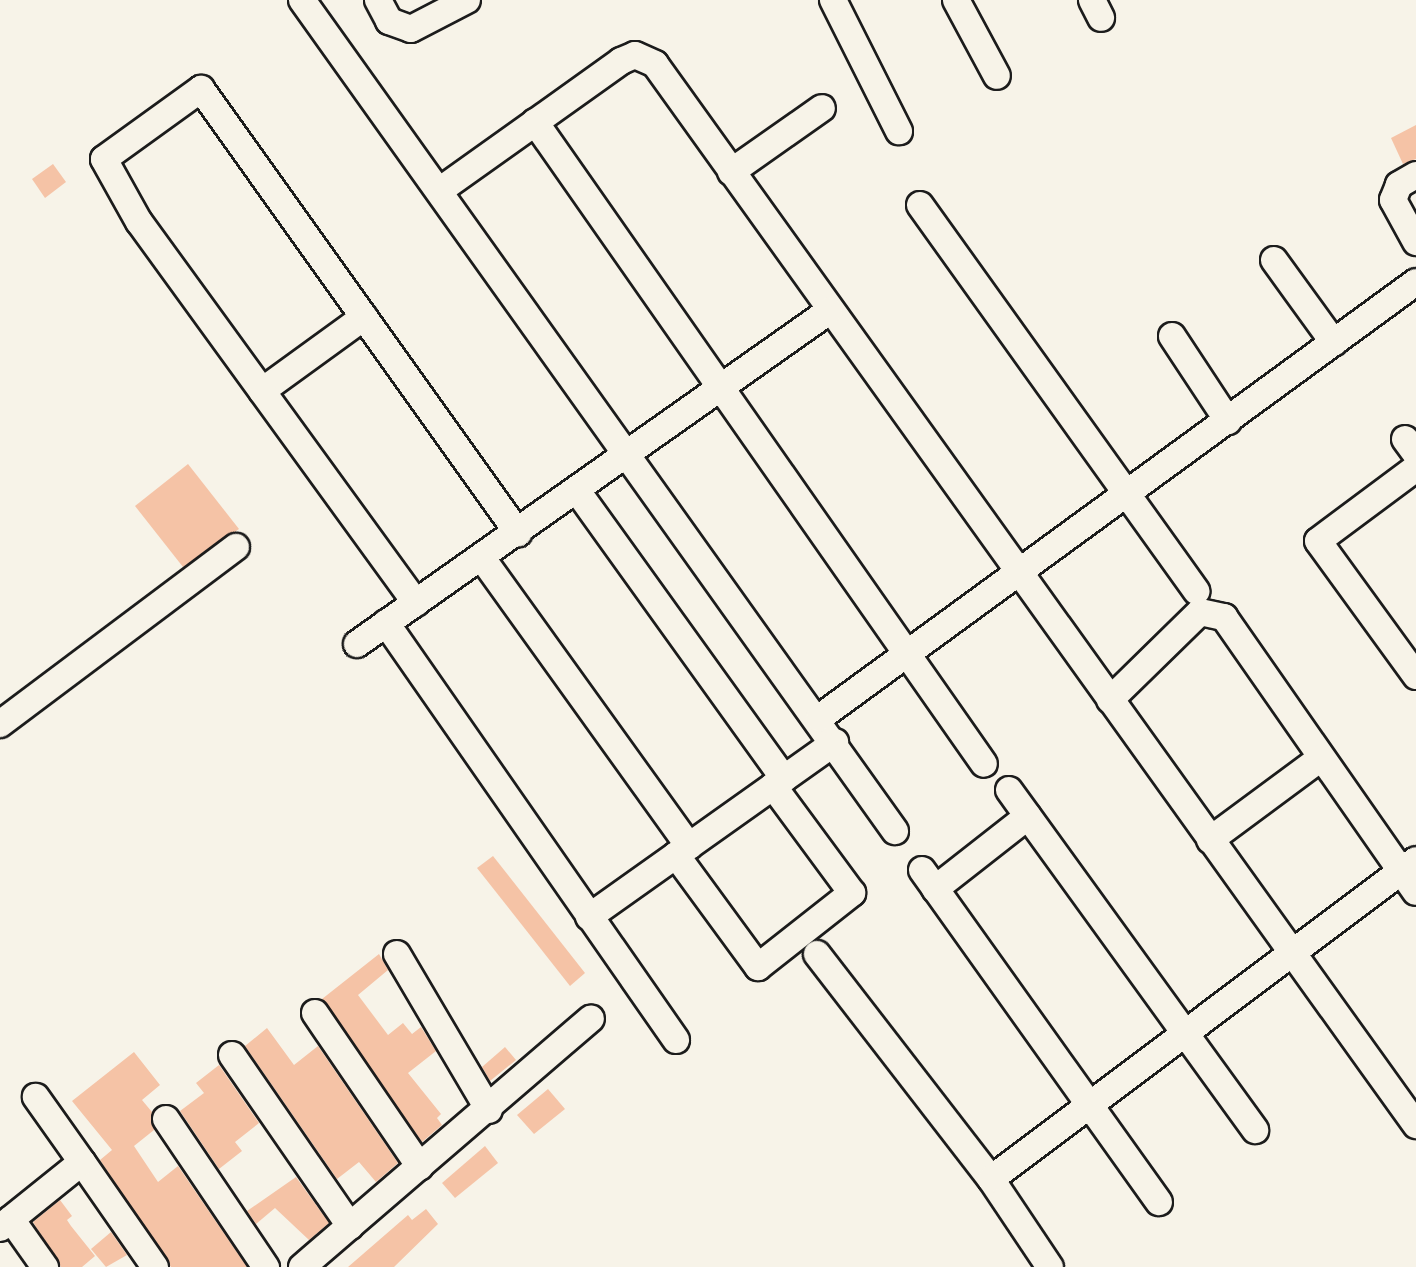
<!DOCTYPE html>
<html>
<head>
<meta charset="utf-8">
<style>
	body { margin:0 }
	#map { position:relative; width:1416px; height:1267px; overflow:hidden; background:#f7f3e8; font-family:Mynerve,sans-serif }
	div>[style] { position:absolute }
	.building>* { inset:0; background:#f5c3a6 }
	.roads { filter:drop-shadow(2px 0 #1c1c1c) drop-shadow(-2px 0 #1c1c1c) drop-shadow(0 2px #1c1c1c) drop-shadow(0 -2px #1c1c1c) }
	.minor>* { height:26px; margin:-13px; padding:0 13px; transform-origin:13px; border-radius:13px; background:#f7f3e8 }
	span { translate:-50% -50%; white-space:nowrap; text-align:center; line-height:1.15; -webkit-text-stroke:6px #f7f3e8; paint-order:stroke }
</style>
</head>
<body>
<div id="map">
	<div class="building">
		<div style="clip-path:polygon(1416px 125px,1416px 159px,1403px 164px,1391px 138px)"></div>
		<div style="clip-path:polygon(53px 164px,66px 182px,45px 198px,32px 179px)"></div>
		<div style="clip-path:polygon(188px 464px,239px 529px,183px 567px,135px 506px)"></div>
		<div style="clip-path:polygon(493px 856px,585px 973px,570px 986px,477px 868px)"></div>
		<div style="clip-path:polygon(379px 954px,388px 970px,358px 995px,388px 1035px,403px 1023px,412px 1034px,421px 1027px,436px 1051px,408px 1073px,441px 1114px,437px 1118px,442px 1125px,422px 1142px,322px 999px)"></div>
		<div style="clip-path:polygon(267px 1028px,294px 1065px,318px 1046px,398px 1163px,376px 1182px,359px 1162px,337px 1179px,245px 1046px)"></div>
		<div style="clip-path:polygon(505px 1047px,516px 1060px,490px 1081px,482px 1067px)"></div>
		<div style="clip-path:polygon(134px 1052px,160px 1085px,142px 1100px,152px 1112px,154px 1130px,134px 1146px,158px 1182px,178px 1166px,247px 1267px,171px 1267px,100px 1160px,112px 1150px,72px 1101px)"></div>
		<div style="clip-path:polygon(219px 1065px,259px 1123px,235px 1142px,242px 1151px,219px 1169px,180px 1111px,204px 1093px,196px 1083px)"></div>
		<div style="clip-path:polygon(548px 1089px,565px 1109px,534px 1134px,517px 1115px)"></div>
		<div style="clip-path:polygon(485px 1146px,498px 1163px,455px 1198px,442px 1183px)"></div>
		<div style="clip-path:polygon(296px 1177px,329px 1223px,309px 1240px,275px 1208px,256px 1224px,247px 1211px)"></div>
		<div style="clip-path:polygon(60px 1200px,72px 1216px,67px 1220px,71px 1226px,95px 1256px,82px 1267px,61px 1267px,33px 1222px)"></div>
		<div style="clip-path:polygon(426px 1209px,438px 1224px,394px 1267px,348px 1267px,408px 1215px,412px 1220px)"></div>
		<div style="clip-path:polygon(111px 1232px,127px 1255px,106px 1267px,91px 1249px)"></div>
	</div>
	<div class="roads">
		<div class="minor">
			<div style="left:302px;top:0;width:1021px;rotate:54.49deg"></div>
			<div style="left:378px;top:0;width:24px;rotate:62deg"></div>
			<div style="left:389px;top:21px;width:23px;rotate:20deg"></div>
			<div style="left:411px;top:29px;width:63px;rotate:-27.4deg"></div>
			<div style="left:833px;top:0;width:147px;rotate:63.3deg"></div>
			<div style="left:956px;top:0;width:86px;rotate:61.7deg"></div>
			<div style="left:1092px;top:0;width:20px;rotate:63deg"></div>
			<div style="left:535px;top:122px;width:783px;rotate:55.03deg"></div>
			<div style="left:731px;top:172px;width:111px;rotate:-35.1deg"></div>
			<div style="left:1416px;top:175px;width:20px;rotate:150deg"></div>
			<div style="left:1399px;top:185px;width:16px;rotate:112deg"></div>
			<div style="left:1393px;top:200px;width:48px;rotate:61.3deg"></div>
			<div style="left:439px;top:191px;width:224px;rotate:-35.5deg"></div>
			<div style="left:621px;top:61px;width:15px;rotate:-23deg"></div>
			<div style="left:635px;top:55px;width:22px;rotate:24deg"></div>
			<div style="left:655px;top:64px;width:1306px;rotate:54.35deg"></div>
			<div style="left:920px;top:205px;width:475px;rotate:54.4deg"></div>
			<div style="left:1274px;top:260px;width:102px;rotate:54.1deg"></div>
			<div style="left:1172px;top:336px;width:102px;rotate:56.6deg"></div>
			<div style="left:262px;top:391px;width:126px;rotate:-36deg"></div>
			<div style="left:1405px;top:439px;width:19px;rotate:54deg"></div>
			<div style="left:1416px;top:468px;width:122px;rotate:143.3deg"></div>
			<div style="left:1318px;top:541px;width:167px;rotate:54deg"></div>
			<div style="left:578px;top:492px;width:353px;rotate:54.3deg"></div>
			<div style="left:482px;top:558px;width:355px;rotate:54.3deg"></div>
			<div style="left:416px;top:603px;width:471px;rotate:-126deg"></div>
			<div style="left:139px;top:222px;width:72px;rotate:-119.1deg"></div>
			<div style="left:104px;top:159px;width:120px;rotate:-35.8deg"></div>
			<div style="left:201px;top:89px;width:546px;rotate:54.47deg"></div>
			<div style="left:386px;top:623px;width:508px;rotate:55.18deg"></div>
			<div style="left:357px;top:644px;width:578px;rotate:-35.2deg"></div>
			<div style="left:1110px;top:700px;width:126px;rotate:-44.4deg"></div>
			<div style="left:1200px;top:612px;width:25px;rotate:12deg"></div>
			<div style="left:1224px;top:617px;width:335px;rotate:55.1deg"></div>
			<div style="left:819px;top:718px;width:739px;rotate:-36.14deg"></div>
			<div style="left:0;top:724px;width:295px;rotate:-36.9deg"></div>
			<div style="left:1009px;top:790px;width:420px;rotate:54.1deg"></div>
			<div style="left:1210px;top:840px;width:138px;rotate:-36.5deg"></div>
			<div style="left:676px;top:855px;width:139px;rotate:53.8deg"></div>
			<div style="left:758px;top:967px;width:120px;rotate:-38.2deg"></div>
			<div style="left:852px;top:893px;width:133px;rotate:-126.4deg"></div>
			<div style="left:922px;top:870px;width:408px;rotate:54.5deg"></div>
			<div style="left:935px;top:889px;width:118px;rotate:-38.1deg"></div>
			<div style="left:589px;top:917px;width:302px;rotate:-35.4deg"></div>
			<div style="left:397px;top:954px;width:181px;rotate:59.5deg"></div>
			<div style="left:817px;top:954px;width:284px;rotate:52.3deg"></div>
			<div style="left:991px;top:1179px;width:106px;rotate:56.2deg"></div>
			<div style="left:315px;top:1013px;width:186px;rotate:55.7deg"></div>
			<div style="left:232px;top:1055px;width:208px;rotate:55.4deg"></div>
			<div style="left:166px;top:1119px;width:179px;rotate:56deg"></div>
			<div style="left:82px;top:1162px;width:128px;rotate:55.2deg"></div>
			<div style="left:991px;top:1179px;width:531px;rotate:-36.89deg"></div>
			<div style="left:11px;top:1219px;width:59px;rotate:54.7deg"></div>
			<div style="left:0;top:1228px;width:105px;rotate:-38.8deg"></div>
			<div style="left:82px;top:1162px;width:80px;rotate:-125.3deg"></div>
			<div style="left:302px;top:1267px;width:381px;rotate:-40.7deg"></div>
		</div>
	</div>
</div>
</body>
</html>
